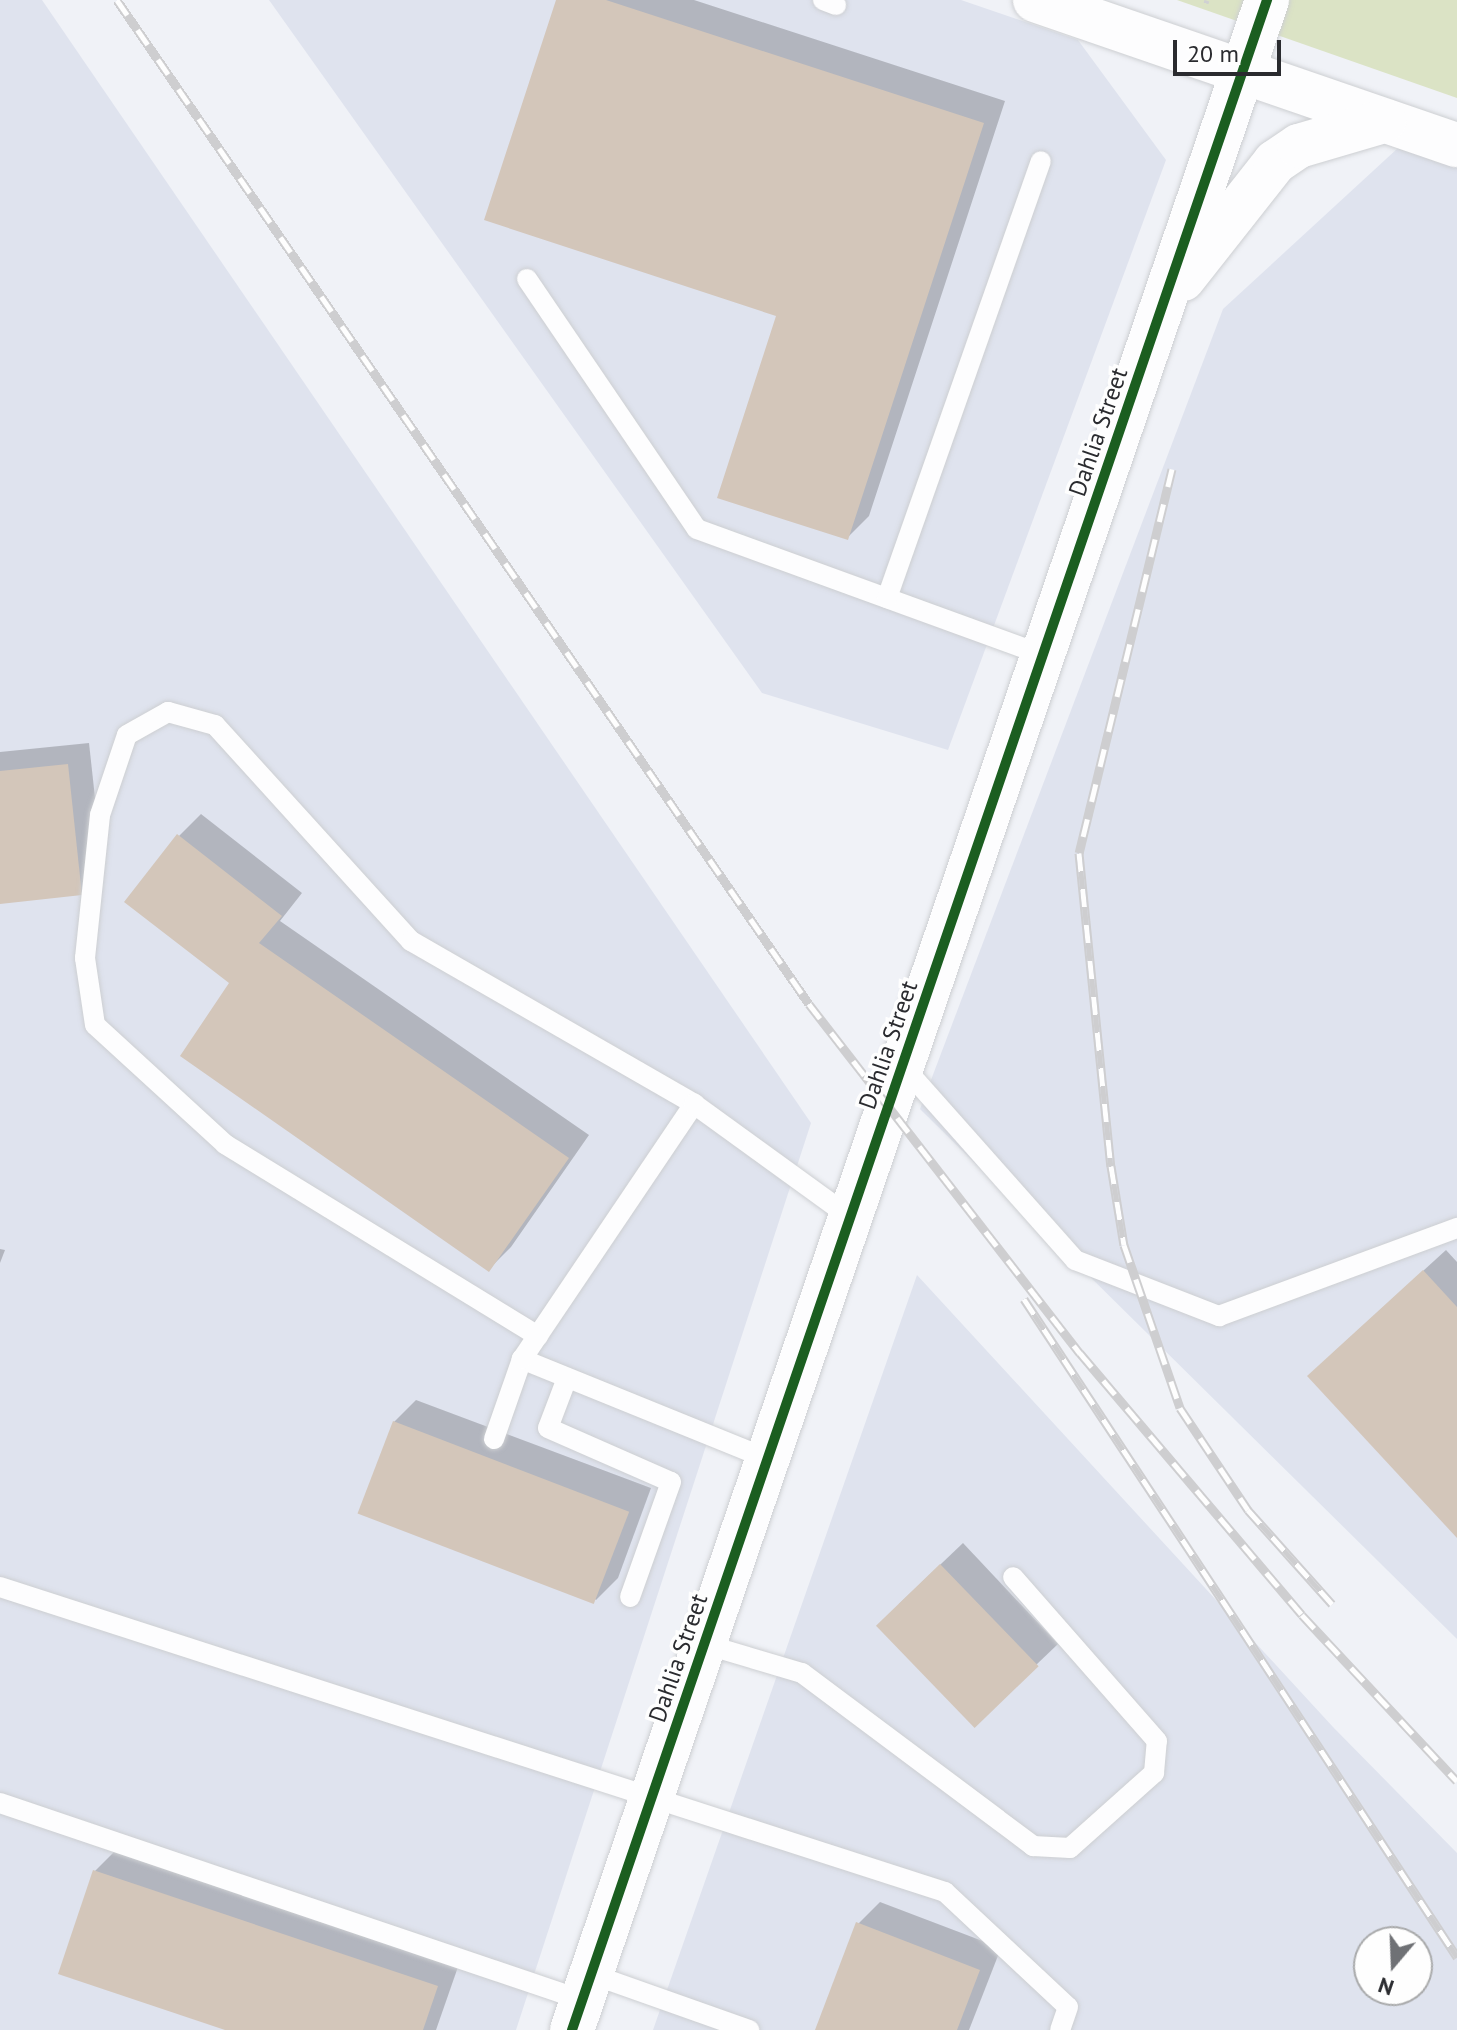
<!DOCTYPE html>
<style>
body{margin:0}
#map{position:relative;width:1457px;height:2030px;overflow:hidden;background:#f0f2f7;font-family:"PT Sans",sans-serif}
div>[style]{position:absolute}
.built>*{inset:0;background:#dfe3ee}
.green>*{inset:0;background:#dbe3c5}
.shadow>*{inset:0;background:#0003}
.building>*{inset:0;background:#d3c6ba;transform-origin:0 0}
.path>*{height:5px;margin-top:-2.5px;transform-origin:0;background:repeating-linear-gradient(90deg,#d0d1d2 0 6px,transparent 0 12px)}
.roads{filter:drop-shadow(0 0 2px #cdcfd2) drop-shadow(0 0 2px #cdcfd2)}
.lane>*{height:20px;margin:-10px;padding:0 10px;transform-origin:10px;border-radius:10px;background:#fdfdfe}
.secondary>*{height:44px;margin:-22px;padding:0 22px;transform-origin:22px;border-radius:22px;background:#fdfdfe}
.rail>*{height:9px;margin-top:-4.5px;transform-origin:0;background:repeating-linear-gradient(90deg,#fefefe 0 18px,#ceced0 0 36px);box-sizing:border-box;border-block:2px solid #ceced0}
.cycleway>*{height:10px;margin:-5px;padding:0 5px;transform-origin:5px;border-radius:5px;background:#1b5e20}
span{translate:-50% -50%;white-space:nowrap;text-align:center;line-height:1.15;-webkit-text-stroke:7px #fefefe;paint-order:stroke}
.street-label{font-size:24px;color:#2a2b2f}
.north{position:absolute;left:1353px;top:1926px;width:80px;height:80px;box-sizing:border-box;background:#fefefe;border:2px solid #a9aaab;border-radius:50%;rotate:199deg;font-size:22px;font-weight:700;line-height:32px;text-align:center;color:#2a2b2f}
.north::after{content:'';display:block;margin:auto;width:28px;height:36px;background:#6f7175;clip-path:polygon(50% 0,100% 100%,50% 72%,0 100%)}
.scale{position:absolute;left:1173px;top:40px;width:108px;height:36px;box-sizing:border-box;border:4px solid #2a2b2f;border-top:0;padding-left:10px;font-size:24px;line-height:28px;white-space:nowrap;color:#2a2b2f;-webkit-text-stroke:6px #fefefe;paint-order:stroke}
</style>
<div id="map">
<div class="built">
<i style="clip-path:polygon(0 0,42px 0,811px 1123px,516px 2030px,0 2030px)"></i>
<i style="clip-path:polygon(269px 0,961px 0,1078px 40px,1166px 160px,948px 750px,762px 693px)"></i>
<i style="clip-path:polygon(1398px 148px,1457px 168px,1457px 1639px,920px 1109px,1223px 309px)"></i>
<i style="clip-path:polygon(evenodd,917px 1275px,1333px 1727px,1457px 1853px,1457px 2030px,653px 2030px,917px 1275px,1369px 1942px,1417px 1942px,1417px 1990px,1369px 1990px,1369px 1942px)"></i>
</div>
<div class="green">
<i style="clip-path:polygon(1177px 0,1457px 0,1457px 98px)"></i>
</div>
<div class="shadow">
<i style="clip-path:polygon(558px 0,694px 0,1005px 101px,869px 516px,847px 538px,779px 314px)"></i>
<i style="clip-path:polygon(89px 743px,103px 871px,81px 893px,0 902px,0 752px)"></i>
<i style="clip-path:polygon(201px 814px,302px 893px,280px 921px,589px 1135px,511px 1247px,489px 1269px,231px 982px,179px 836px)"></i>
<i style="clip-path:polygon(0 1249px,5px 1250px,0 1263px)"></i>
<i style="clip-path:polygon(1446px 1250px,1457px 1262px,1457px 1535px,1332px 1354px)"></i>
<i style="clip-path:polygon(416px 1400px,651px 1488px,618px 1578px,596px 1600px,394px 1422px)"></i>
<i style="clip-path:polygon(963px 1543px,1058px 1644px,1036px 1665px,899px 1604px)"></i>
<i style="clip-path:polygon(117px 1849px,459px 1964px,436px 2030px,231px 2030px,95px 1871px)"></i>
<i style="clip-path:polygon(880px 1902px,1001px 1948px,969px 2030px,817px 2030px,858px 1924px)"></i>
</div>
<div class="building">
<i style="clip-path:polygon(556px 0,606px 0,984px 123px,848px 540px,717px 498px,776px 316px,484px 220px)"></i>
<i style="clip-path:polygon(68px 764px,82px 895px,0 904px,0 771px)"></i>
<i style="clip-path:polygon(177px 834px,282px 916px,259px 943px,569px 1158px,489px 1272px,180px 1056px,229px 983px,124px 902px)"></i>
<i style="clip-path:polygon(1423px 1270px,1457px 1307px,1457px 1538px,1307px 1376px)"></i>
<i style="left:393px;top:1421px;width:253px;height:99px;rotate:21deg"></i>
<i style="left:940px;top:1564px;width:142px;height:89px;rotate:46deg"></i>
<i style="clip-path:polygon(93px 1870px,438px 1986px,423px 2030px,225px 2030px,58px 1974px)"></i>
<i style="clip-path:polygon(856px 1922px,980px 1970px,957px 2030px,815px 2030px)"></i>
</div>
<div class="path">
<i style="left:1206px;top:3px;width:3px;rotate:-72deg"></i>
</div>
<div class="roads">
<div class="lane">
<i style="left:823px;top:0;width:14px;rotate:21deg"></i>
<i style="left:527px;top:279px;width:302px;rotate:55.8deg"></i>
<i style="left:697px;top:529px;width:368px;rotate:20deg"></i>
<i style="left:887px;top:598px;width:463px;rotate:-70.6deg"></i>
<i style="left:902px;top:1065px;width:261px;rotate:48.4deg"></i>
<i style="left:1075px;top:1260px;width:155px;rotate:21.3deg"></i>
<i style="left:1219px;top:1316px;width:254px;rotate:-20.3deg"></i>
<i style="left:538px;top:1336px;width:367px;rotate:-148.5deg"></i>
<i style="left:225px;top:1144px;width:176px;rotate:-137.5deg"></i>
<i style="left:95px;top:1025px;width:68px;rotate:-98.5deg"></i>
<i style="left:85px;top:958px;width:144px;rotate:-84deg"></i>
<i style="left:100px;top:815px;width:84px;rotate:-71.4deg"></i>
<i style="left:127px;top:735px;width:47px;rotate:-29.3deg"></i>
<i style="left:168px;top:712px;width:49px;rotate:15.5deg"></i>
<i style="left:215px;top:725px;width:292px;rotate:47.8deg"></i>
<i style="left:411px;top:941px;width:327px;rotate:29.9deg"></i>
<i style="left:567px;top:1378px;width:53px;rotate:110.8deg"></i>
<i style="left:548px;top:1428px;width:134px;rotate:23.7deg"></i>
<i style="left:671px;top:1482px;width:122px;rotate:109.6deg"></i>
<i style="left:494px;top:1439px;width:85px;rotate:-70.7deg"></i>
<i style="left:768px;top:1459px;width:266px;rotate:-157.9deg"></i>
<i style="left:522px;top:1359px;width:308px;rotate:-56deg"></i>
<i style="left:694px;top:1104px;width:193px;rotate:35.9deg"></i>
<i style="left:0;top:1587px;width:993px;rotate:17.89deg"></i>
<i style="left:945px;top:1892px;width:168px;rotate:43.1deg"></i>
<i style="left:1068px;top:2007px;width:24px;rotate:109deg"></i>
<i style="left:704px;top:1644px;width:102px;rotate:16.5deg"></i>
<i style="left:802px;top:1673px;width:289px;rotate:36.8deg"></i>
<i style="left:1033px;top:1846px;width:37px;rotate:3deg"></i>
<i style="left:1070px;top:1848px;width:113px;rotate:-41.8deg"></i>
<i style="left:1154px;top:1773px;width:32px;rotate:-85deg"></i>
<i style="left:1157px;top:1741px;width:218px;rotate:-131.3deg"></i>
<i style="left:0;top:1803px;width:614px;rotate:18.7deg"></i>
<i style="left:591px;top:1974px;width:168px;rotate:19.5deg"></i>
</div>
<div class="secondary">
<i style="left:1035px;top:0;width:446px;rotate:19deg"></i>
<i style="left:1183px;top:279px;width:149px;rotate:-51.8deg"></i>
<i style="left:1275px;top:162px;width:29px;rotate:-34deg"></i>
<i style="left:1299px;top:146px;width:89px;rotate:-16.4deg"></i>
<i style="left:572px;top:2030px;width:2146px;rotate:-71.1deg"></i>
</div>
</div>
<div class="rail">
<i style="left:117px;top:0;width:1219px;rotate:55.42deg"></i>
<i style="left:809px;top:1004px;width:442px;rotate:52.2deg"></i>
<i style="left:1080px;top:1353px;width:343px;rotate:49.7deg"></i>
<i style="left:1302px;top:1615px;width:227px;rotate:47deg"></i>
<i style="left:1172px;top:469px;width:395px;rotate:103.6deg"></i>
<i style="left:1079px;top:853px;width:315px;rotate:84.2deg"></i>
<i style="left:1111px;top:1166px;width:80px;rotate:80.7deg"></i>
<i style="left:1124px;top:1245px;width:172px;rotate:71deg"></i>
<i style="left:1180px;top:1408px;width:123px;rotate:56.3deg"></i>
<i style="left:1248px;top:1510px;width:126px;rotate:48.2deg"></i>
<i style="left:1024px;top:1299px;width:788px;rotate:56.65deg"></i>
</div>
<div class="cycleway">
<i style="left:572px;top:2030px;width:2146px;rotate:-71.1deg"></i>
</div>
<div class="street-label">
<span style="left:1098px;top:432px;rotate:-71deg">Dahlia Street</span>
<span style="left:888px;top:1045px;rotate:-71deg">Dahlia Street</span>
<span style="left:678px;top:1658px;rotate:-71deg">Dahlia Street</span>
</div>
<div class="north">N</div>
<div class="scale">20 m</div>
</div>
